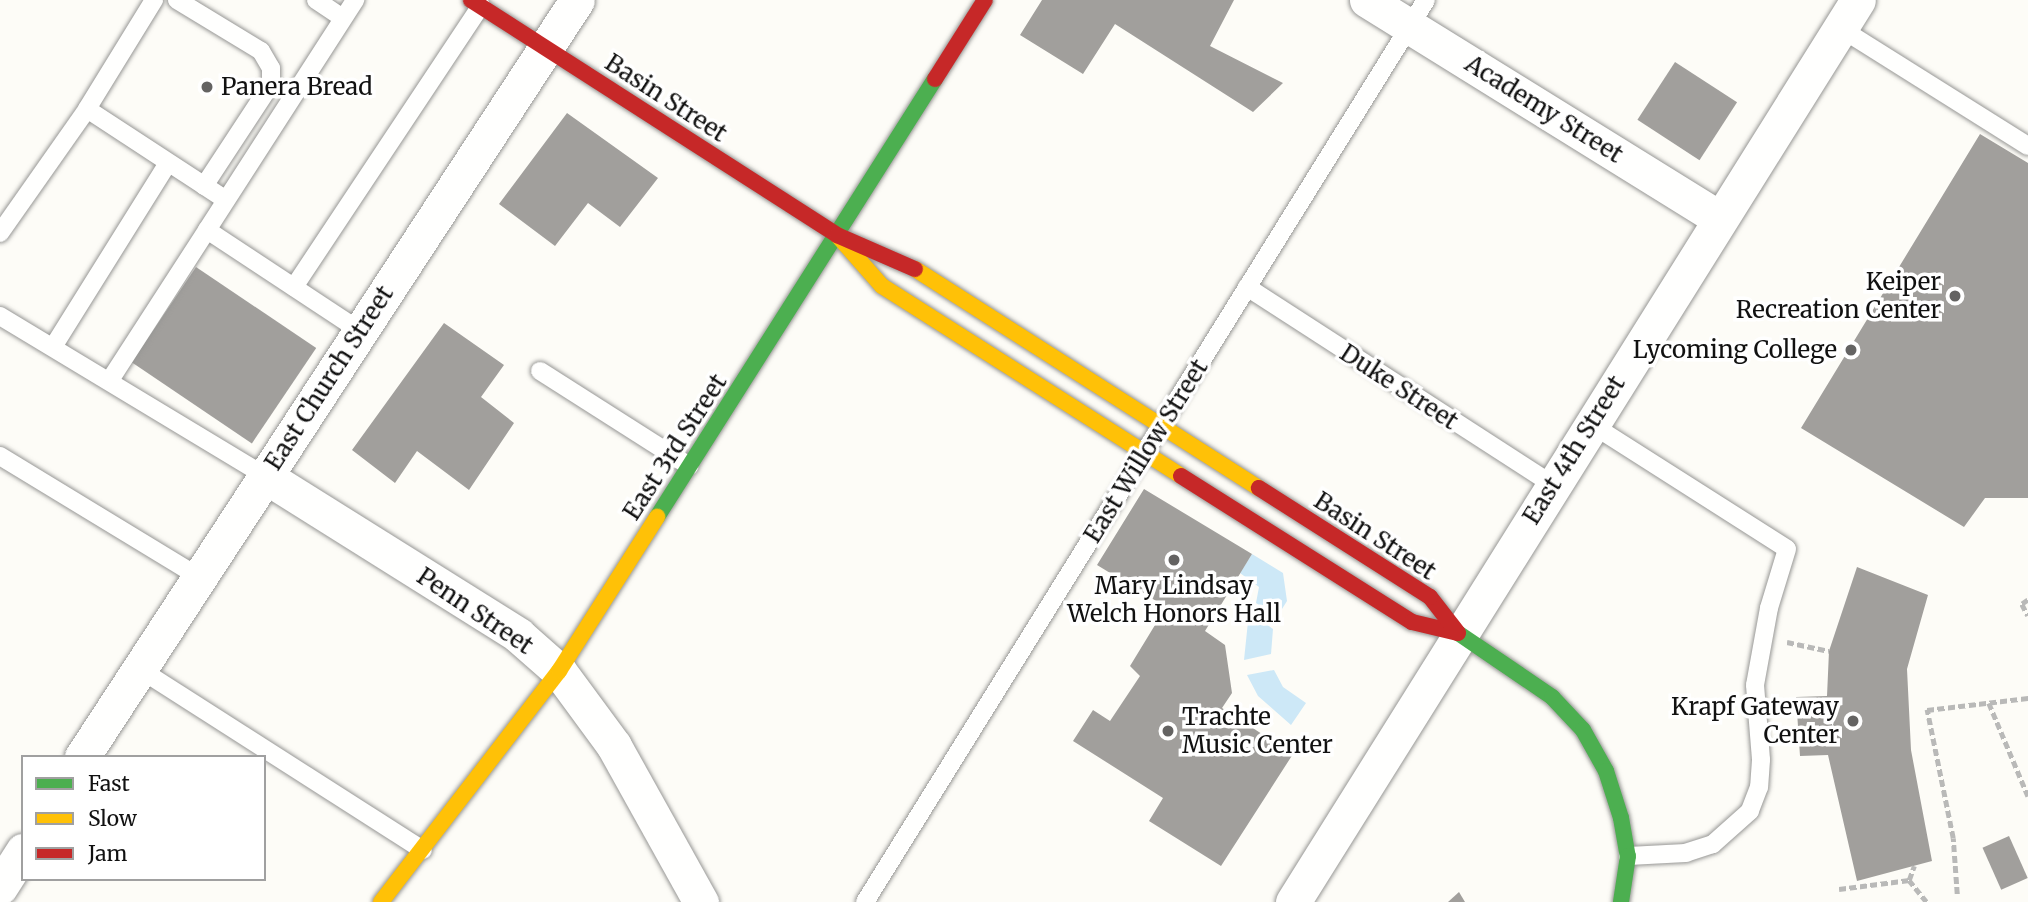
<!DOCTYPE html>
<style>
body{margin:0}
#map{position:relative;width:2028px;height:902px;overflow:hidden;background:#fdfcf7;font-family:Merriweather,serif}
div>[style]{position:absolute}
.water>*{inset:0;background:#cde8f7}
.building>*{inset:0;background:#a19f9c;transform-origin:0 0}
.path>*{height:4.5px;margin-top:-2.25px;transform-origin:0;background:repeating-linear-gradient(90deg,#b9b9b8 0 7px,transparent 0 10.5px)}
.roads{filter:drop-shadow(0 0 2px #979795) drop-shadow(0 0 2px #979795)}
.lane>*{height:18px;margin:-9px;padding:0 9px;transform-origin:9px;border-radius:9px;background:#fffffe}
.street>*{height:35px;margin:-17.5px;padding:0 17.5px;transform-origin:17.5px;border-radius:17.5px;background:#fffffe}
.fast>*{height:16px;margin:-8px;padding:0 8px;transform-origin:8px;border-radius:8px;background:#4caf50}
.slow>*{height:16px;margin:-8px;padding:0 8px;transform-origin:8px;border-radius:8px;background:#ffc107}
.jam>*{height:16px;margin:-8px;padding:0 8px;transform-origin:8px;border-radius:8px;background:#c62828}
.dots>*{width:19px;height:19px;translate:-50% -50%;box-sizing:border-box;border:4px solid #fff;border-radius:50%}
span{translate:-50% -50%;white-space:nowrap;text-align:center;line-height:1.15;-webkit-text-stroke:7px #fff;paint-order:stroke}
.poi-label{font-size:24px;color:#111}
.left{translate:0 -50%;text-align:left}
.right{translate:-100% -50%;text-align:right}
.street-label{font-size:24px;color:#111}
.legend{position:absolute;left:21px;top:755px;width:245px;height:126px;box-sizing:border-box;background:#fff;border:2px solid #a0a0a0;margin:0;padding:9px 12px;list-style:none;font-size:21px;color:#111}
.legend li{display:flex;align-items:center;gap:14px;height:35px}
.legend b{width:35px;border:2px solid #a0a0a0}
</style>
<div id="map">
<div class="water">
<i style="clip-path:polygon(1252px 554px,1283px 573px,1287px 601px,1277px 617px,1256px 603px,1259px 587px,1240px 573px)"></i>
<i style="clip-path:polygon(1249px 612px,1273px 629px,1271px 654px,1244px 660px)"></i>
<i style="clip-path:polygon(1274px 670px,1283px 687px,1306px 703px,1291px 725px,1258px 696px,1247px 675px)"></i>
</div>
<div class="building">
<i style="clip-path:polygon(1042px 0,1234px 0,1210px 46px,1283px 83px,1253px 112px,1115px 24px,1083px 74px,1020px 35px)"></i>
<i style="left:1675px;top:62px;width:74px;height:69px;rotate:33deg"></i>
<i style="clip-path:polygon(567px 113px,658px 178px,620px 227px,588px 203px,555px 246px,499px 204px)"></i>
<i style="clip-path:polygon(1980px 134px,2028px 163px,2028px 498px,1985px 498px,1964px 527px,1801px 428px)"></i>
<i style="left:196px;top:267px;width:145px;height:115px;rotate:34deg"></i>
<i style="clip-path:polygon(444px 323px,504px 365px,481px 397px,514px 423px,469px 490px,417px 451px,395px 483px,352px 450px)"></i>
<i style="clip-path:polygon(1144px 489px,1252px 554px,1205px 631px,1225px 645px,1232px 693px,1222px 708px,1293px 754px,1221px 866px,1149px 821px,1163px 798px,1073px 741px,1093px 710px,1110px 721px,1140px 676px,1130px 666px,1166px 607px,1097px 565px)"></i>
<i style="clip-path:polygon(1857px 567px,1928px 595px,1907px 669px,1911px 750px,1932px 861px,1857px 881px,1828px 755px,1800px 756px,1796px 697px,1827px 696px,1829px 651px)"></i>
<i style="left:2009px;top:836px;width:46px;height:29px;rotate:66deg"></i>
<i style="clip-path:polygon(1459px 892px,1465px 902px,1448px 902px)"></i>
</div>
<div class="path">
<i style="left:2028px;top:600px;width:7px;rotate:146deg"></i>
<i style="left:2022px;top:604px;width:13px;rotate:63deg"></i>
<i style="left:1787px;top:642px;width:43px;rotate:12.1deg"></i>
<i style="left:1989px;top:703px;width:101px;rotate:67.2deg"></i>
<i style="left:1909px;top:880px;width:15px;rotate:-70deg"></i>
<i style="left:1839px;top:889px;width:71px;rotate:-7.3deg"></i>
<i style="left:1909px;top:880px;width:28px;rotate:51deg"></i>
<i style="left:1957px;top:894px;width:56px;rotate:-94.1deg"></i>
<i style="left:1953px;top:838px;width:131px;rotate:-101.5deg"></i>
<i style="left:1927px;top:710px;width:102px;rotate:-6.8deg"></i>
</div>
<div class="roads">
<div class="lane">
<i style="left:154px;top:0;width:128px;rotate:121.6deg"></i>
<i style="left:87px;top:109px;width:166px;rotate:33.2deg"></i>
<i style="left:177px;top:0;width:98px;rotate:31.3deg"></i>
<i style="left:261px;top:51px;width:20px;rotate:60deg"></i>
<i style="left:271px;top:68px;width:16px;rotate:90deg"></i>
<i style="left:271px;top:84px;width:122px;rotate:123.3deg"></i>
<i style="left:316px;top:0;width:32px;rotate:34deg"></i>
<i style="left:1840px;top:28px;width:222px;rotate:32.1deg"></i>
<i style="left:207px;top:230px;width:274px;rotate:-57.2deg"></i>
<i style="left:0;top:233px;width:151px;rotate:-54.9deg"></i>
<i style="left:294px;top:287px;width:338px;rotate:-56.4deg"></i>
<i style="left:1247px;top:287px;width:363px;rotate:32.9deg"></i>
<i style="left:0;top:316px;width:310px;rotate:31.1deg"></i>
<i style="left:53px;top:347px;width:217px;rotate:-58deg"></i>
<i style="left:540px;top:371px;width:177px;rotate:32.5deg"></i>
<i style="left:110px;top:380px;width:179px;rotate:-57.1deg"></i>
<i style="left:207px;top:230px;width:183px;rotate:33.4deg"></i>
<i style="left:1591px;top:424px;width:232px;rotate:32.5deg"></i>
<i style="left:1787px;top:549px;width:62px;rotate:107deg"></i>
<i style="left:1769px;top:608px;width:78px;rotate:100.3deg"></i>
<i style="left:1755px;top:685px;width:75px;rotate:85.4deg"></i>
<i style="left:1761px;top:760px;width:27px;rotate:94deg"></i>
<i style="left:1759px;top:787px;width:26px;rotate:111deg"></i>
<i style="left:1750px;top:811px;width:50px;rotate:138.3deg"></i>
<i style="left:1713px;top:844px;width:28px;rotate:162deg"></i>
<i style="left:1686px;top:853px;width:58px;rotate:177deg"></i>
<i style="left:0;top:456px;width:235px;rotate:31.3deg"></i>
<i style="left:138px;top:668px;width:338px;rotate:32.6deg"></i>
<i style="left:865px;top:902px;width:1062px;rotate:-58.12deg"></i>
</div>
<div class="street">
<i style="left:1367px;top:0;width:415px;rotate:31.8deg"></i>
<i style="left:265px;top:476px;width:299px;rotate:32.1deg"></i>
<i style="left:518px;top:635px;width:55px;rotate:41.3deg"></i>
<i style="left:559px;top:671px;width:93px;rotate:53.7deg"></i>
<i style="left:614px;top:746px;width:179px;rotate:60.9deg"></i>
<i style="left:82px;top:757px;width:904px;rotate:-56.82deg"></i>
<i style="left:0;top:887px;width:43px;rotate:-57.4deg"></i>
<i style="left:1293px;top:902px;width:1064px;rotate:-57.94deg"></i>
</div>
<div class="fast">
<i style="left:657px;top:517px;width:519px;rotate:-57.6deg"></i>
<i style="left:1458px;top:633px;width:114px;rotate:34.2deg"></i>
<i style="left:1552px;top:697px;width:45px;rotate:46.8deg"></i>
<i style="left:1583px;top:730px;width:47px;rotate:60.7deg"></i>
<i style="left:1606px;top:771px;width:49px;rotate:72.3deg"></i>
<i style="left:1621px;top:818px;width:39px;rotate:80deg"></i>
<i style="left:1628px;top:856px;width:47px;rotate:98.7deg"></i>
</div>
<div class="slow">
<i style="left:837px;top:235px;width:68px;rotate:48.6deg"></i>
<i style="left:882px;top:286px;width:354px;rotate:32.4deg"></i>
<i style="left:915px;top:269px;width:408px;rotate:32.5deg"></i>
<i style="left:381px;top:902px;width:292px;rotate:-52.4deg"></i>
<i style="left:559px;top:671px;width:183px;rotate:-57.5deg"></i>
</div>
<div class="jam">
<i style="left:471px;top:0;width:435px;rotate:32.7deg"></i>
<i style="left:837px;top:235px;width:85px;rotate:23.6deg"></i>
<i style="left:935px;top:79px;width:93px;rotate:-57.7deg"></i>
<i style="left:1181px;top:476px;width:273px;rotate:32.3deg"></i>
<i style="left:1412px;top:622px;width:47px;rotate:13.4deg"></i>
<i style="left:1458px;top:633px;width:46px;rotate:-127.9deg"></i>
<i style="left:1430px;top:597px;width:203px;rotate:-147.5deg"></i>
</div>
</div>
<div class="dots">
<i style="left:207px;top:87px;background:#646362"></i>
<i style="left:1955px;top:296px;background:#646362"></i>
<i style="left:1851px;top:350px;background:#646362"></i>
<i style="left:1174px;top:560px;background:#646362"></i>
<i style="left:1853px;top:721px;background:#646362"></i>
<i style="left:1168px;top:731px;background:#646362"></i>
</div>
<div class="poi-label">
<span class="left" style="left:221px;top:87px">Panera Bread</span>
<span class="right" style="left:1941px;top:296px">Keiper<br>Recreation Center</span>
<span class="right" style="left:1837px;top:350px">Lycoming College</span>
<span style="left:1174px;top:600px">Mary Lindsay<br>Welch Honors Hall</span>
<span class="right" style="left:1839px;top:721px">Krapf Gateway<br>Center</span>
<span class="left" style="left:1182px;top:731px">Trachte<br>Music Center</span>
</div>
<div class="street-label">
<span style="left:666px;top:98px;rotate:33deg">Basin Street</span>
<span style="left:1544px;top:109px;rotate:32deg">Academy Street</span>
<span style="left:329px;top:378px;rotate:-57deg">East Church Street</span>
<span style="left:1399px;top:387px;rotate:33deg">Duke Street</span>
<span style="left:675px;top:447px;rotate:-57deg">East 3rd Street</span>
<span style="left:1574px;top:450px;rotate:-58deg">East 4th Street</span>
<span style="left:1146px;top:451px;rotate:-58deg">East Willow Street</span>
<span style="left:1375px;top:536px;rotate:33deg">Basin Street</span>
<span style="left:475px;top:611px;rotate:34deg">Penn Street</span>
</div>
<ul class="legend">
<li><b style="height:9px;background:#4caf50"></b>Fast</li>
<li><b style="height:9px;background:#ffc107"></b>Slow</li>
<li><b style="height:9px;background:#c62828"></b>Jam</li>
</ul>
</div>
